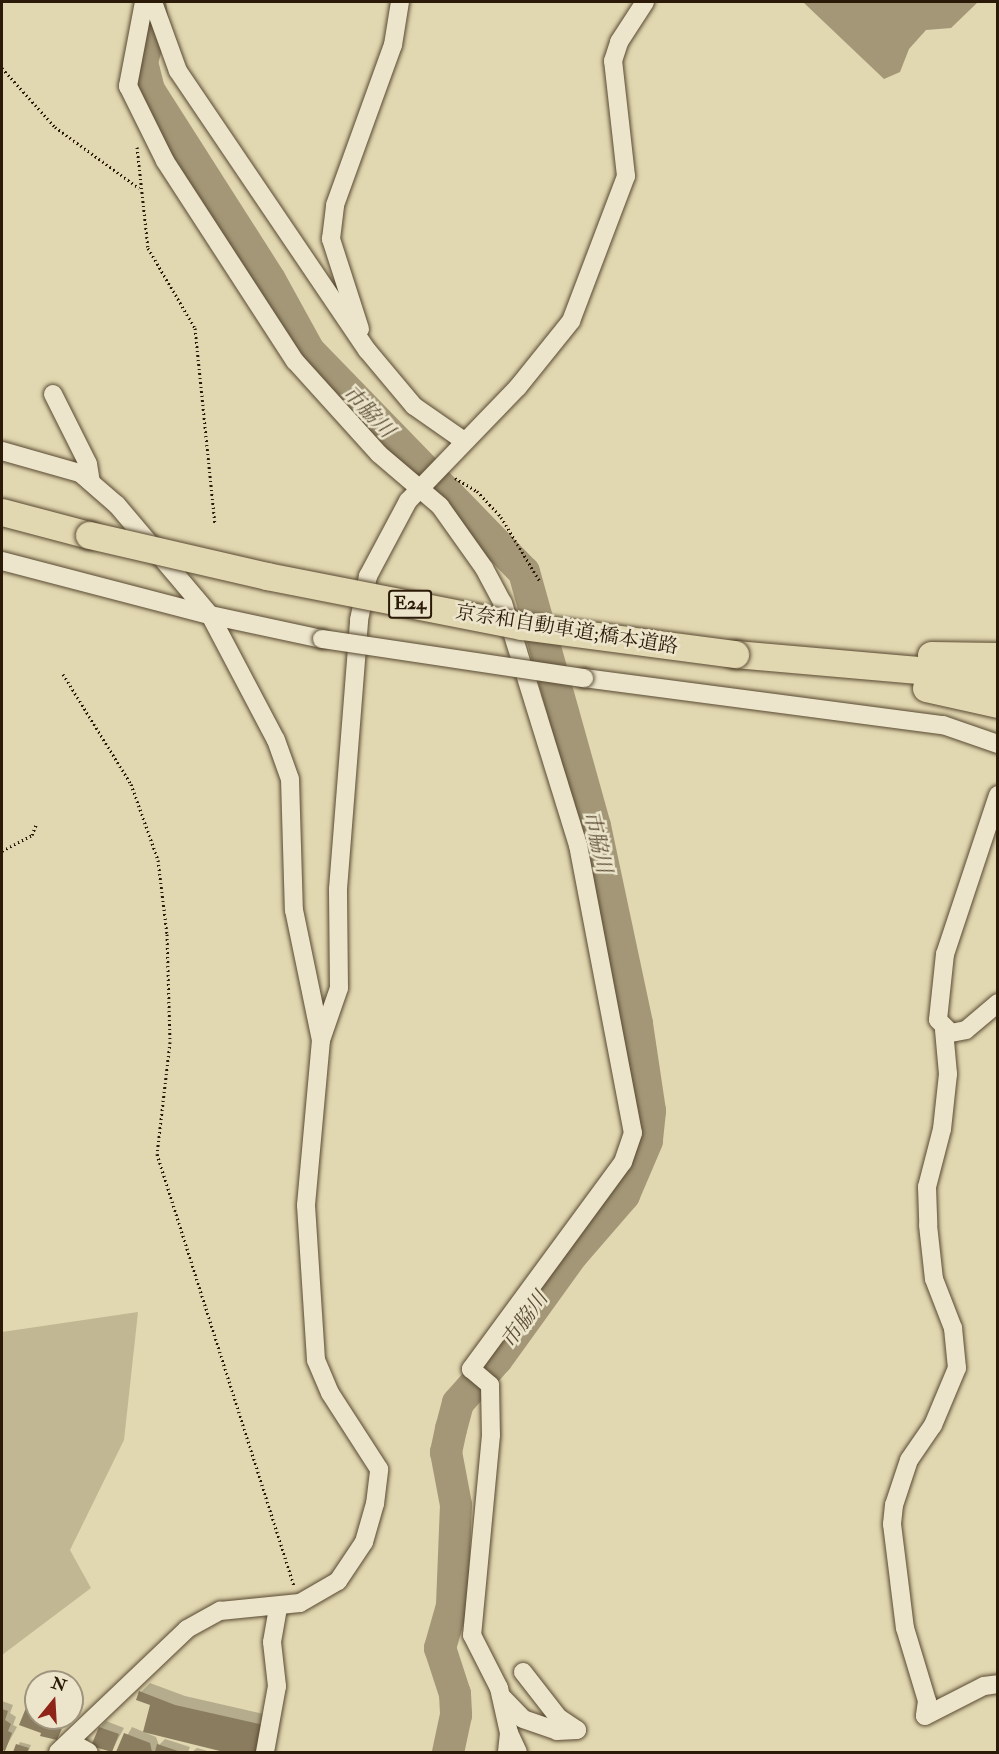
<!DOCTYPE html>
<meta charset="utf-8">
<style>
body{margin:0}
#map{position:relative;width:999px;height:1754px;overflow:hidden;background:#e1d7b0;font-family:"IM FELL Double Pica","Noto Serif JP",serif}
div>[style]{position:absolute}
.green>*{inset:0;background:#c2b793}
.water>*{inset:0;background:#a39777}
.shadow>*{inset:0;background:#0003}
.river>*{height:32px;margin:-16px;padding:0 16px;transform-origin:16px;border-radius:16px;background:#a39777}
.building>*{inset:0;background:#8a7c5f}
.path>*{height:3px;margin-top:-1.5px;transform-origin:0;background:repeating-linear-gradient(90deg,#2b1a07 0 1.5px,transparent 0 4.5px)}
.roads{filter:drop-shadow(0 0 2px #584931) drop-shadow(0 0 2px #584931)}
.minor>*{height:18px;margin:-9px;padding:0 9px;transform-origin:9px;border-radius:9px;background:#ece5cc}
.highway>*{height:27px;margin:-13.5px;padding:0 13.5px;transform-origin:13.5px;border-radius:13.5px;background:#e1d7b0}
.bridges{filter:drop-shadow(0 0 2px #584931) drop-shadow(0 0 2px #584931)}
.minor-bridge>*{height:18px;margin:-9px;padding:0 9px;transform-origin:9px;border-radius:9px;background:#ece5cc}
.highway-bridge>*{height:27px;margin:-13.5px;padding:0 13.5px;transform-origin:13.5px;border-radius:13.5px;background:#e1d7b0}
span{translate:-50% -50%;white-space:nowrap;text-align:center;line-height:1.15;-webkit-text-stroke:5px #ece5cc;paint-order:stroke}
.shield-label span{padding:2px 4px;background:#ece5cc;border:2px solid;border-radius:4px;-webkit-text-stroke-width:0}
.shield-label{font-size:18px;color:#2b1a07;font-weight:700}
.street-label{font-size:20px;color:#2b1a07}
.water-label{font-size:21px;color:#5b4c34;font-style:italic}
.frame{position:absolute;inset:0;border:3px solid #2b1a07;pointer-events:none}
.north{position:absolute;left:24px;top:1670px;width:60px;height:60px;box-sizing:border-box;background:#ece5cc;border:2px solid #9f947d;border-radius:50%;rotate:18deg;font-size:16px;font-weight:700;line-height:24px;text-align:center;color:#2b1a07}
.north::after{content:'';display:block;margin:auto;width:21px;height:27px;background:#8f2418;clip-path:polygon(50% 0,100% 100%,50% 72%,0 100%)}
</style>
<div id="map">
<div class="green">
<i style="clip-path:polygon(138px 1312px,124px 1440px,70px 1550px,91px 1588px,2px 1655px,2px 1332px)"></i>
</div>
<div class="water">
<i style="clip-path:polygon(803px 2px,978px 2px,951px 28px,926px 30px,909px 49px,900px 72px,884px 79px)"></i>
</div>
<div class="shadow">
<i style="clip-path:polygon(150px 1683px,185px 1696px,272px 1716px,260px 1752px,230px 1752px,145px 1730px,152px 1704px,141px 1692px)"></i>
<i style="clip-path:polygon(36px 1689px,36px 1718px,69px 1718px,57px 1738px,21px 1724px)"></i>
<i style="clip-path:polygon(2px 1701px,13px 1705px,10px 1713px,16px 1717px,13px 1725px,17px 1727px,5px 1749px,2px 1748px)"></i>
<i style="clip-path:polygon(106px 1721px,124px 1728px,111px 1752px,100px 1728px)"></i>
<i style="clip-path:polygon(132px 1727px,156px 1737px,159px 1745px,165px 1739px,190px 1747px,188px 1752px,118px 1752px)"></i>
<i style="clip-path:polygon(20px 1742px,31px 1745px,28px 1752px,15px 1752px)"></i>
<i style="clip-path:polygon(197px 1748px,211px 1752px,192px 1752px)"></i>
</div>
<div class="river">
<i style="left:150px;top:2px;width:21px;rotate:82deg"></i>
<i style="left:153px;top:23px;width:41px;rotate:105.8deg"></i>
<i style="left:142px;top:62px;width:29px;rotate:76deg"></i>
<i style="left:149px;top:90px;width:225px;rotate:57.5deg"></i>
<i style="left:270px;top:280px;width:81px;rotate:61.2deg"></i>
<i style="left:309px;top:351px;width:308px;rotate:45.8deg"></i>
<i style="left:524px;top:572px;width:264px;rotate:74.4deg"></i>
<i style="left:595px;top:826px;width:202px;rotate:78deg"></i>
<i style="left:637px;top:1024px;width:88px;rotate:81.5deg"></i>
<i style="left:650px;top:1111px;width:30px;rotate:96deg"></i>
<i style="left:647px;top:1141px;width:59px;rotate:113.1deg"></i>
<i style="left:624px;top:1195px;width:79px;rotate:130.9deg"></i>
<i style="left:572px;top:1255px;width:128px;rotate:125.8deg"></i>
<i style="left:497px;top:1359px;width:59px;rotate:131.6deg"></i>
<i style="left:458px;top:1403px;width:27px;rotate:105deg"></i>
<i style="left:451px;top:1429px;width:24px;rotate:102deg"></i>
<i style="left:446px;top:1452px;width:54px;rotate:79.3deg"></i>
<i style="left:456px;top:1505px;width:101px;rotate:92.3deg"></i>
<i style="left:452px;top:1606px;width:44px;rotate:105.9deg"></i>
<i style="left:440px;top:1648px;width:48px;rotate:71.9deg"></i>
<i style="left:455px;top:1694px;width:21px;rotate:87deg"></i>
<i style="left:456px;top:1715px;width:38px;rotate:102deg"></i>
</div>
<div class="building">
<i style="clip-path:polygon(139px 1691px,175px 1705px,264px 1725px,256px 1752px,224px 1752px,143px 1732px,150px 1705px,136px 1700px)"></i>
<i style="clip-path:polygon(30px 1698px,36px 1701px,36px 1718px,66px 1718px,57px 1740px,40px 1736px,41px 1733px,19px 1725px)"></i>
<i style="clip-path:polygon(2px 1709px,8px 1711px,5px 1720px,11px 1724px,8px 1731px,12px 1733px,5px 1751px,2px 1750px)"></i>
<i style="clip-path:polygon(99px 1727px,119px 1734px,112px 1752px,91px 1746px)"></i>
<i style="clip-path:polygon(124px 1733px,150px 1743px,152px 1752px,116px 1752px)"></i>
<i style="clip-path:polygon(16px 1744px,29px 1748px,27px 1752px,13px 1752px)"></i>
<i style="clip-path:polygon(157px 1744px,181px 1752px,155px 1752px)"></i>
</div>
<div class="path">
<i style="left:2px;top:68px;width:79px;rotate:48.1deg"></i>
<i style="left:55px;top:127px;width:104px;rotate:36deg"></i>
<i style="left:137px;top:147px;width:102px;rotate:83.8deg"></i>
<i style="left:148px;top:248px;width:93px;rotate:59.6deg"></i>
<i style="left:195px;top:328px;width:197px;rotate:84.2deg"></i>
<i style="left:455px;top:478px;width:26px;rotate:31deg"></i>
<i style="left:477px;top:491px;width:35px;rotate:47deg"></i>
<i style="left:501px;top:517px;width:74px;rotate:58.9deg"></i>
<i style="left:63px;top:674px;width:129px;rotate:58.3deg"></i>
<i style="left:131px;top:784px;width:81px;rotate:70.4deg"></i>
<i style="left:158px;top:860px;width:75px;rotate:83.1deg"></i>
<i style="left:167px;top:934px;width:108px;rotate:88.4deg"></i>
<i style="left:170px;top:1042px;width:113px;rotate:96.6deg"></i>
<i style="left:157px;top:1154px;width:452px;rotate:72.4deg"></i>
<i style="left:2px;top:851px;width:34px;rotate:-28deg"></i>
<i style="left:32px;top:835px;width:11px;rotate:-68deg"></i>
</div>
<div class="roads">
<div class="minor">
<i style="left:144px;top:2px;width:86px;rotate:100.8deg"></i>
<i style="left:128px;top:86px;width:84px;rotate:63.7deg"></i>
<i style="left:165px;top:161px;width:239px;rotate:57deg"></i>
<i style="left:295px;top:361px;width:125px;rotate:47.9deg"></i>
<i style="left:379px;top:454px;width:80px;rotate:40.4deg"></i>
<i style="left:440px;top:506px;width:76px;rotate:54.6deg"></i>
<i style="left:484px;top:568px;width:40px;rotate:62deg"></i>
<i style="left:503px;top:603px;width:253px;rotate:72.8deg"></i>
<i style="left:578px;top:845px;width:293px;rotate:79.2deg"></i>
<i style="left:633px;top:1133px;width:31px;rotate:109deg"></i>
<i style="left:623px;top:1162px;width:257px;rotate:126.3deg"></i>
<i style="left:471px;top:1369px;width:25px;rotate:40deg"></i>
<i style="left:490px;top:1385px;width:50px;rotate:88.9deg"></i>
<i style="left:491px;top:1435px;width:201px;rotate:95.4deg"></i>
<i style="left:472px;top:1635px;width:59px;rotate:63deg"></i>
<i style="left:499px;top:1688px;width:46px;rotate:77.5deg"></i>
<i style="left:153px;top:2px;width:73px;rotate:70.1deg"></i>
<i style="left:178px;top:71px;width:337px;rotate:55.9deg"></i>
<i style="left:367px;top:350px;width:73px;rotate:50deg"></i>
<i style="left:414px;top:406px;width:61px;rotate:35deg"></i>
<i style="left:360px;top:329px;width:95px;rotate:-107.9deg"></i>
<i style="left:331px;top:239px;width:34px;rotate:-83deg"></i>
<i style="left:335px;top:205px;width:170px;rotate:-70.1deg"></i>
<i style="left:393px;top:45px;width:44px;rotate:-80.8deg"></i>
<i style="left:53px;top:394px;width:78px;rotate:63.4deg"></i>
<i style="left:88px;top:464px;width:18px;rotate:81deg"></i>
<i style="left:2px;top:451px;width:81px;rotate:15.8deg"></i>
<i style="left:80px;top:473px;width:49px;rotate:40.9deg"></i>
<i style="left:117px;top:505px;width:144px;rotate:49.8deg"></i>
<i style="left:210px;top:615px;width:141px;rotate:62.2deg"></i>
<i style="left:276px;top:740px;width:41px;rotate:70.3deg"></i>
<i style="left:290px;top:779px;width:131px;rotate:88.3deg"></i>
<i style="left:294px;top:910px;width:133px;rotate:78.3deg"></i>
<i style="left:2px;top:561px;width:215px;rotate:14.6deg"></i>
<i style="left:210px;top:615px;width:115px;rotate:12.1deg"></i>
<i style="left:584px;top:678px;width:362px;rotate:7.5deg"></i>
<i style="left:943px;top:725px;width:58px;rotate:19.1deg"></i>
<i style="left:998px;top:795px;width:168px;rotate:108.4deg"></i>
<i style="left:945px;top:954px;width:66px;rotate:96.1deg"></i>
<i style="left:938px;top:1020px;width:18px;rotate:45deg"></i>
<i style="left:951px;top:1033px;width:15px;rotate:-11deg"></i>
<i style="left:966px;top:1030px;width:42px;rotate:-40.2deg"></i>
<i style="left:944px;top:1030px;width:44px;rotate:84.8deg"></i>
<i style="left:948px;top:1074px;width:55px;rotate:96.2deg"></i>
<i style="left:942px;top:1129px;width:60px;rotate:104.5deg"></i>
<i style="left:927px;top:1187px;width:38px;rotate:88deg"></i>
<i style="left:928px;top:1225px;width:54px;rotate:83.7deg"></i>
<i style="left:934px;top:1279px;width:53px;rotate:68.8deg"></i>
<i style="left:953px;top:1328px;width:40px;rotate:84.3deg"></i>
<i style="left:957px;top:1368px;width:62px;rotate:112.8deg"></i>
<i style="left:933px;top:1425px;width:42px;rotate:124.4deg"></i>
<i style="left:909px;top:1460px;width:47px;rotate:108.4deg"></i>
<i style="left:894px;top:1505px;width:19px;rotate:96deg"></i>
<i style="left:892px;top:1524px;width:105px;rotate:82.9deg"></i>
<i style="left:905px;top:1628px;width:76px;rotate:73.2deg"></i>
<i style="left:927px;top:1701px;width:15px;rotate:98deg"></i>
<i style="left:925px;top:1716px;width:66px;rotate:-27deg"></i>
<i style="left:984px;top:1686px;width:14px;rotate:-8deg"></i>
<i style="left:502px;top:1697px;width:30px;rotate:46deg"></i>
<i style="left:523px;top:1719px;width:36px;rotate:19deg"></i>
<i style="left:557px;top:1731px;width:20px;rotate:-3deg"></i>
<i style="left:577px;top:1730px;width:23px;rotate:-146deg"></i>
<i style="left:558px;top:1717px;width:57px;rotate:-127.9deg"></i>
<i style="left:70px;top:1742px;width:21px;rotate:28deg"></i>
<i style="left:58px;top:1752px;width:178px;rotate:-43.6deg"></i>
<i style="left:187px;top:1629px;width:38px;rotate:-29deg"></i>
<i style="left:220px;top:1611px;width:80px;rotate:-5.7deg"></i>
<i style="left:300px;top:1603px;width:44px;rotate:-30.1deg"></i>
<i style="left:338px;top:1581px;width:47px;rotate:-56.3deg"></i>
<i style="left:364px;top:1542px;width:40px;rotate:-74deg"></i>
<i style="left:375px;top:1504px;width:35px;rotate:-83deg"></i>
<i style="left:379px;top:1469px;width:90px;rotate:-122.8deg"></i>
<i style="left:330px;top:1393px;width:36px;rotate:-113deg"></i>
<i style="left:316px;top:1360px;width:155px;rotate:-93.7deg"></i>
<i style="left:306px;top:1205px;width:166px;rotate:-84.8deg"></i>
<i style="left:321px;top:1040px;width:55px;rotate:-70.9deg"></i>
<i style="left:339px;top:988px;width:99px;rotate:-90.6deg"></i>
<i style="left:338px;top:889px;width:270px;rotate:-85.5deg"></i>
<i style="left:359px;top:620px;width:45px;rotate:-78.4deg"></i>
<i style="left:368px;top:576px;width:85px;rotate:-61.9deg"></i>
<i style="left:408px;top:501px;width:158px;rotate:-46deg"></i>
<i style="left:518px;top:387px;width:85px;rotate:-51.2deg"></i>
<i style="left:571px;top:321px;width:155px;rotate:-69.2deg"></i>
<i style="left:626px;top:176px;width:116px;rotate:-96.4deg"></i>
<i style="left:613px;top:61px;width:20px;rotate:-72deg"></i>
<i style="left:619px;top:42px;width:48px;rotate:-57deg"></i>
<i style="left:265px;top:1752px;width:67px;rotate:-79.7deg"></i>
<i style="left:277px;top:1686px;width:44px;rotate:-96.5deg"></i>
<i style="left:272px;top:1642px;width:36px;rotate:-80deg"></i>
<i style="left:507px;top:1752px;width:19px;rotate:-84deg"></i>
<i style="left:509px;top:1733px;width:21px;rotate:65deg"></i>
</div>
<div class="highway">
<i style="left:2px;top:512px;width:90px;rotate:14.8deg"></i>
<i style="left:735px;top:654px;width:264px;rotate:5deg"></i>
<i style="left:931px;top:655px;width:67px;rotate:0.9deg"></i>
<i style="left:926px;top:688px;width:74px;rotate:12.5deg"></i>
</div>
</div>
<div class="bridges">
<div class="minor-bridge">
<i style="left:322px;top:639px;width:265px;rotate:8.5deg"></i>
</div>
<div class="highway-bridge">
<i style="left:89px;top:535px;width:183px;rotate:13deg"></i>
<i style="left:267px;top:576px;width:259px;rotate:11.1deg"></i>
<i style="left:521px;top:626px;width:216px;rotate:7.5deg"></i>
</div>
</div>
<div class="shield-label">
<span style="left:410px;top:604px">E24</span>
</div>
<div class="street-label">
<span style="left:567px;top:629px;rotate:9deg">京奈和自動車道;橋本道路</span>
</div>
<div class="water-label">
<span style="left:368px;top:412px;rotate:46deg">市脇川</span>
<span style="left:597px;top:842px;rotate:77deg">市脇川</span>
<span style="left:525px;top:1320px;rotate:-54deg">市脇川</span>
</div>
<div class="frame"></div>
<div class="north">N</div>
</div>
